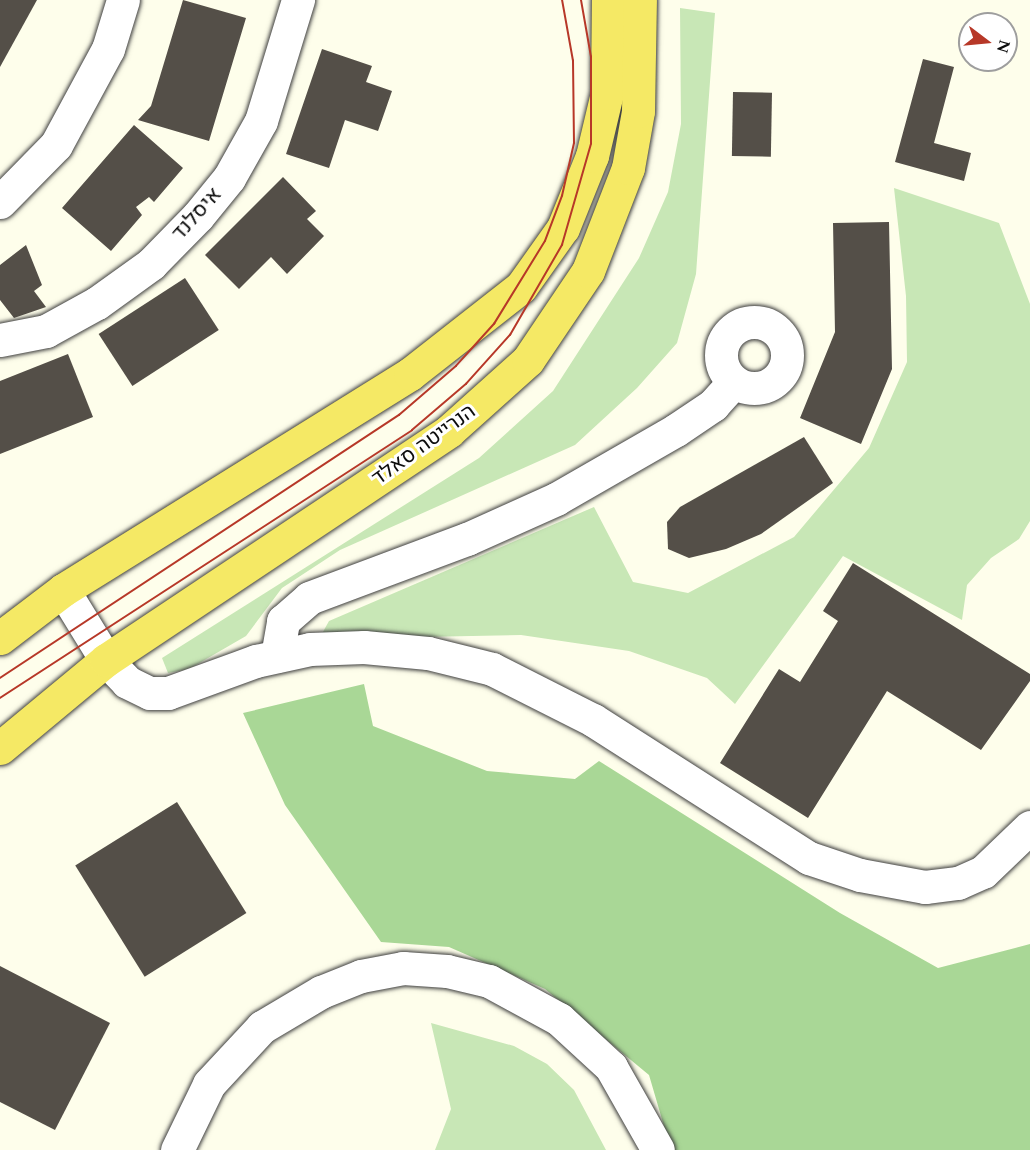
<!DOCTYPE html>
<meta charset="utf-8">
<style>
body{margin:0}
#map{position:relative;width:1030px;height:1150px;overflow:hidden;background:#fefeeb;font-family:Spectral,Heebo,serif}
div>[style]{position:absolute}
.green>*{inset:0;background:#c8e7b6}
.forest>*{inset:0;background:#a9d796}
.building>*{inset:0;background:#544f48;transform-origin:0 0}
.roads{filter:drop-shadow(0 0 2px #3f3f3f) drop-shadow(0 0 2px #3f3f3f)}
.minor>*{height:33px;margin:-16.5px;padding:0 16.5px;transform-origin:16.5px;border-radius:16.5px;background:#fff}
.minor>.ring{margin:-16.5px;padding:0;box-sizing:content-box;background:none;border:33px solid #fff;border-radius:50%}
.major>*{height:33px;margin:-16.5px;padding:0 16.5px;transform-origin:16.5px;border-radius:16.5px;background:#f5e965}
.tram>*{height:1.5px;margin:-0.75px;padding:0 0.75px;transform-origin:0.75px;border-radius:0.75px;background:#b73828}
span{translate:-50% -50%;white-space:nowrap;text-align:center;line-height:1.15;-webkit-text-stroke:6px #fff;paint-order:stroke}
.street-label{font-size:21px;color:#0c0c0c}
.north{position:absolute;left:958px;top:12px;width:60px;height:60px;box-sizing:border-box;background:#fff;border:2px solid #9e9e9e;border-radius:50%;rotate:106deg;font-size:16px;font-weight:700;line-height:24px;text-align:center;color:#0c0c0c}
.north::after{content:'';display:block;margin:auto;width:21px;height:27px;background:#b73828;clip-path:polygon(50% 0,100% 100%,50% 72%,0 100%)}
</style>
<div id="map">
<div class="green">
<i style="clip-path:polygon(680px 8px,715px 13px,696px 274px,677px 343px,637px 388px,575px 445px,340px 550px,282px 588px,246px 636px,189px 669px,168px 673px,162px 658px,479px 458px,553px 391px,639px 258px,668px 192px,681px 124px)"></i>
<i style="clip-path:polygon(894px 188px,999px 223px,1030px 304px,1030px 521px,1019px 539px,991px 558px,967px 585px,962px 620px,843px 556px,735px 704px,707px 678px,629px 651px,521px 635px,319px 639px,329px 621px,594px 507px,633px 582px,688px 593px,794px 537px,869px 448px,907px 362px,906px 296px)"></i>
<i style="clip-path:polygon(431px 1023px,514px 1046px,547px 1064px,574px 1090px,606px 1150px,435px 1150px,451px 1109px)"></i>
</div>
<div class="forest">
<i style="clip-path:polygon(364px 684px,373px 726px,487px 771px,575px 779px,599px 761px,840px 913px,938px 968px,1030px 944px,1030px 1150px,671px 1150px,649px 1075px,545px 989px,449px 947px,381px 942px,285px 805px,243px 713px)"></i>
</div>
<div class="building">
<i style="clip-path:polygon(0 0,37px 0,0 67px)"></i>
<i style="clip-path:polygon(183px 0,246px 18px,209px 141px,138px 120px,151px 106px)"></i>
<i style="clip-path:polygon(322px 49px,372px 66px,366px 82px,392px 91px,378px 131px,345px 120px,329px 168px,286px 154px)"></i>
<i style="clip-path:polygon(923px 59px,954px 67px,934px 143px,971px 153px,964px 181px,895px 162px)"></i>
<i style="left:733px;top:92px;width:39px;height:64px;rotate:1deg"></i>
<i style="clip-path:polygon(134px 125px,183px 168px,154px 202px,149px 197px,136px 207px,142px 215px,111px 251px,62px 208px)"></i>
<i style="clip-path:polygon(283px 177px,316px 211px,307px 219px,324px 236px,287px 274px,271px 257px,239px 289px,205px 255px)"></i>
<i style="clip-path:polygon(889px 222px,892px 369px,861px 444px,800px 418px,835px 332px,833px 223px)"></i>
<i style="clip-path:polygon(26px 245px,42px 285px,34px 291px,46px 307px,14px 318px,0 300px,0 265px)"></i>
<i style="left:185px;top:278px;width:62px;height:103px;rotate:57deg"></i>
<i style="clip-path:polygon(68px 354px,93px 417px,0 454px,0 381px)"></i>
<i style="clip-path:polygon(804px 437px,833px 483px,761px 534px,726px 549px,689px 558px,668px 549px,667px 522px,680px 507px)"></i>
<i style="clip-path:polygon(853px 563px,1030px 674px,1030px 681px,981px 750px,887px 691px,808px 818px,720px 763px,779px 669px,800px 682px,838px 621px,823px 611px)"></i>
<i style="left:177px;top:802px;width:131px;height:120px;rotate:58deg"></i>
<i style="clip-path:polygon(0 966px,110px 1023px,55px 1130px,0 1102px)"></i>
</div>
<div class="roads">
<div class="minor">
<i style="left:0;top:202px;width:80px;rotate:-45.5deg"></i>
<i style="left:56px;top:145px;width:109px;rotate:-61.6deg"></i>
<i style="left:108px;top:49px;width:51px;rotate:-73deg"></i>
<i class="ring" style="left:721px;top:322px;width:33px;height:33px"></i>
<i style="left:0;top:340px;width:47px;rotate:-11.1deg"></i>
<i style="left:46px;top:331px;width:58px;rotate:-28.8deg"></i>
<i style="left:97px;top:303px;width:67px;rotate:-35.8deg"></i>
<i style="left:151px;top:264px;width:67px;rotate:-45.6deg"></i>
<i style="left:198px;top:216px;width:49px;rotate:-50.8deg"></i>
<i style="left:229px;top:178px;width:65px;rotate:-60.7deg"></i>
<i style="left:261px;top:121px;width:127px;rotate:-73deg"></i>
<i style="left:63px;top:590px;width:82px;rotate:58.4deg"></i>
<i style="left:106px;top:660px;width:30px;rotate:46deg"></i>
<i style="left:127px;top:682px;width:25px;rotate:26deg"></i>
<i style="left:150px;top:693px;width:18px"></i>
<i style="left:168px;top:693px;width:94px;rotate:-20deg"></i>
<i style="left:256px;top:661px;width:55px;rotate:-12.5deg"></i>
<i style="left:310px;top:649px;width:54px;rotate:-2.1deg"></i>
<i style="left:364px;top:647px;width:64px;rotate:5.4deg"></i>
<i style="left:428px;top:653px;width:66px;rotate:14deg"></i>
<i style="left:492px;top:669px;width:113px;rotate:26.8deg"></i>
<i style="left:593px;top:720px;width:256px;rotate:32.6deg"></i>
<i style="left:809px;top:858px;width:54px;rotate:18.4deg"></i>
<i style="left:860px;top:875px;width:66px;rotate:10.5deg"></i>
<i style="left:925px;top:887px;width:33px;rotate:-7deg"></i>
<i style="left:958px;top:883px;width:27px;rotate:-24deg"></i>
<i style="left:983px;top:872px;width:65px;rotate:-43.8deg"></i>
<i style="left:277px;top:656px;width:36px;rotate:-80deg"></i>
<i style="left:283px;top:621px;width:35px;rotate:-41deg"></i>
<i style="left:309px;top:598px;width:169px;rotate:-20.5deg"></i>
<i style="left:467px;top:539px;width:98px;rotate:-24.2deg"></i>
<i style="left:556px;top:499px;width:138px;rotate:-29.9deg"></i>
<i style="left:676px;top:430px;width:45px;rotate:-34deg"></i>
<i style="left:713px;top:405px;width:31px;rotate:-48deg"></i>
<i style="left:177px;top:1150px;width:73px;rotate:-64.1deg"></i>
<i style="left:209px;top:1084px;width:78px;rotate:-47.1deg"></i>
<i style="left:262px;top:1027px;width:69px;rotate:-30.7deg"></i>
<i style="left:321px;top:992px;width:43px;rotate:-21.8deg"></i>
<i style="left:361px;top:976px;width:43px;rotate:-10.8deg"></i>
<i style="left:403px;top:968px;width:44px;rotate:3.9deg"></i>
<i style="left:447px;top:971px;width:43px;rotate:13.4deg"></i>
<i style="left:489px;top:981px;width:80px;rotate:28.5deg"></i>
<i style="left:559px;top:1019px;width:71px;rotate:42.7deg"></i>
<i style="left:611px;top:1067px;width:95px;rotate:60.5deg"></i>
</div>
<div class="major">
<i style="left:0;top:638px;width:79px;rotate:-37.3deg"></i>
<i style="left:63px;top:590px;width:409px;rotate:-31.9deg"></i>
<i style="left:410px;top:374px;width:141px;rotate:-38.1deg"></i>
<i style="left:521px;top:287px;width:72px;rotate:-54.6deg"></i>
<i style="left:563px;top:228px;width:78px;rotate:-68.1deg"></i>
<i style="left:592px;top:156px;width:65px;rotate:-76.6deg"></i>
<i style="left:607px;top:93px;width:93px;rotate:-89.4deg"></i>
<i style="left:0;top:748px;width:138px;rotate:-39.7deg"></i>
<i style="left:106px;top:660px;width:412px;rotate:-33.7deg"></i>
<i style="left:449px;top:431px;width:106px;rotate:-41.9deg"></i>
<i style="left:528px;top:360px;width:107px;rotate:-56deg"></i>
<i style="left:588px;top:271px;width:110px;rotate:-68.8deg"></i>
<i style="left:628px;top:168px;width:58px;rotate:-80deg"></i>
<i style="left:638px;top:111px;width:111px;rotate:-89deg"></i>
</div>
</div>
<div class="tram">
<i style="left:0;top:678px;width:478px;rotate:-33.4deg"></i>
<i style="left:399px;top:415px;width:75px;rotate:-40.7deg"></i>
<i style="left:456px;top:366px;width:57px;rotate:-47.9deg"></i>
<i style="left:494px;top:324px;width:97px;rotate:-58.4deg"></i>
<i style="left:545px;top:241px;width:48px;rotate:-69.3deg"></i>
<i style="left:562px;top:196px;width:54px;rotate:-77.2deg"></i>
<i style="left:574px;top:143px;width:82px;rotate:-90.7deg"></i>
<i style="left:573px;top:61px;width:62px;rotate:-100.2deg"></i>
<i style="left:0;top:698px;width:491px;rotate:-33deg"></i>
<i style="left:412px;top:430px;width:71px;rotate:-40.4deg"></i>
<i style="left:466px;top:384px;width:66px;rotate:-48.1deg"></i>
<i style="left:510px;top:335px;width:104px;rotate:-60deg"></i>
<i style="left:562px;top:245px;width:105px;rotate:-74deg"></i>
<i style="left:591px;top:144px;width:87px;rotate:-90deg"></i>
<i style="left:591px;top:57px;width:58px;rotate:-100deg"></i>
</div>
<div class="street-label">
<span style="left:197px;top:214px;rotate:-48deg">איסלנד</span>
<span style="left:424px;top:445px;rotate:-36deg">הנרייטה סאלד</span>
</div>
<div class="north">N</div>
</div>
